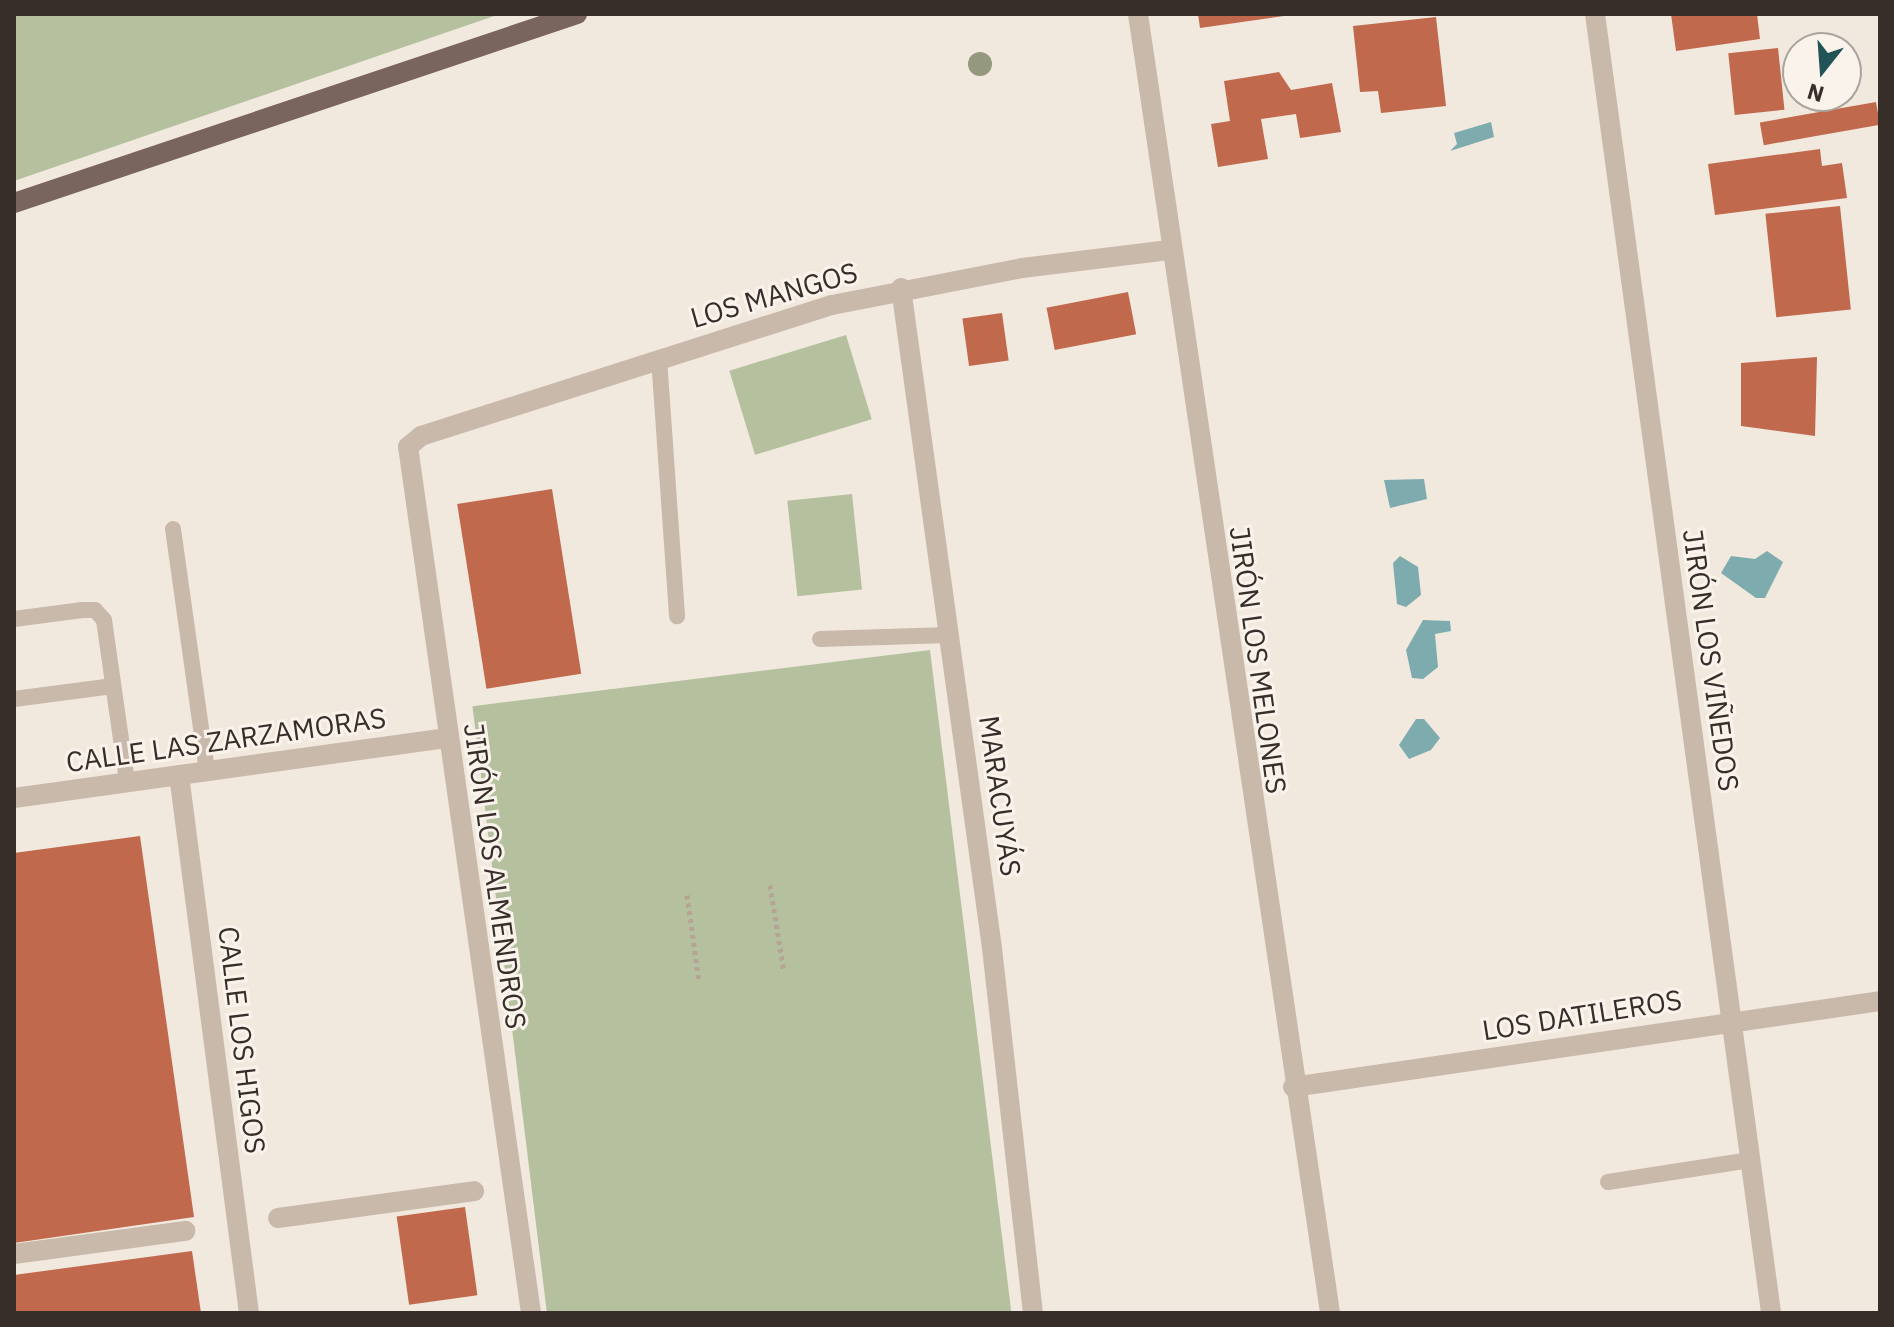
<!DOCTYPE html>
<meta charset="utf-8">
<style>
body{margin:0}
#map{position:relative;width:1894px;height:1327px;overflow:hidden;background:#f2e9de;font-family:"IBM Plex Sans",sans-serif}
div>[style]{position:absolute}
.green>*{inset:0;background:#b5c09f;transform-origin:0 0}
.water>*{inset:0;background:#7eacae}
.building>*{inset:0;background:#c1694d;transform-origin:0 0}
.path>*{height:5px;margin-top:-2.5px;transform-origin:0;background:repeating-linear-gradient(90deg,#b5a395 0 4px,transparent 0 8px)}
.service>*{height:16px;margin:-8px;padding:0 8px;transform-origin:8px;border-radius:8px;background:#c9b9ab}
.pedestrian>*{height:20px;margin:-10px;padding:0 10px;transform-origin:10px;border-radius:10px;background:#c9b9ab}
.minor>*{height:20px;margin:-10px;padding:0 10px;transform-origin:10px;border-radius:10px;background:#c9b9ab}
.primary>*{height:20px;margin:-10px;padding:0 10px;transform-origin:10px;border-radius:10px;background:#79655b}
.trees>*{width:24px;height:24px;margin:-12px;border-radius:50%;background:#94987d}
span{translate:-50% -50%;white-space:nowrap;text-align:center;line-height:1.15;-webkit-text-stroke:6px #f9f3eb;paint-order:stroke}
.street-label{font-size:28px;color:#372e2a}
.frame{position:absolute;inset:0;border:16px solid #372e2a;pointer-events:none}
.north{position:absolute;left:1782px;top:32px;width:80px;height:80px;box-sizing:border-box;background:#f9f3eb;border:2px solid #aba49e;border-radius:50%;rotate:197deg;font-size:22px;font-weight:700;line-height:32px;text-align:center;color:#372e2a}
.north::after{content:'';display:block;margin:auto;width:28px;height:36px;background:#215457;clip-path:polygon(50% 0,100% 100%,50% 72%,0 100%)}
</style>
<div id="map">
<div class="green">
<i style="clip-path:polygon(14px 14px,500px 14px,14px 181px)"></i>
<i style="left:846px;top:335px;width:88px;height:122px;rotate:73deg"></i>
<i style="left:852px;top:494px;width:96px;height:65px;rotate:84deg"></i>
<i style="left:930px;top:650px;width:669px;height:461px;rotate:83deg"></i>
</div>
<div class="water">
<i style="clip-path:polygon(1491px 122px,1494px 137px,1450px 151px,1457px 144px,1454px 133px)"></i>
<i style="clip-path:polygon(1424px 479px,1427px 499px,1390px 508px,1384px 480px)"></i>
<i style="clip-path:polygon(1767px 551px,1783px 562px,1765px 598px,1756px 598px,1721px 573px,1731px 556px,1755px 559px)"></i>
<i style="clip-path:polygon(1400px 556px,1418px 567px,1421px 595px,1406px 607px,1397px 604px,1393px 563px)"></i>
<i style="clip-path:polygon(1423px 620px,1450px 621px,1451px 631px,1435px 634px,1438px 667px,1423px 679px,1412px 678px,1406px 650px)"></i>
<i style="clip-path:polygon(1416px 719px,1424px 719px,1440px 738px,1431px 750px,1409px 759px,1399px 745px)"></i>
</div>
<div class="building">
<i style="clip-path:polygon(1198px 14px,1283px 14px,1284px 16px,1200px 28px)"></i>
<i style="clip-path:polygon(1671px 14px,1757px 14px,1760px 39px,1676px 51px)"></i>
<i style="clip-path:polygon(1436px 17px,1446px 106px,1381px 113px,1378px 91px,1360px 92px,1353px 26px)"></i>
<i style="left:1778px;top:48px;width:62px;height:50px;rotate:84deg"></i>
<i style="clip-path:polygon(1279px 72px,1291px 90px,1332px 83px,1341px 132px,1300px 138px,1296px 114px,1261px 119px,1268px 159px,1218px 167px,1211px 124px,1230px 121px,1224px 81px)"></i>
<i style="left:1876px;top:102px;width:23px;height:118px;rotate:80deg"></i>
<i style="clip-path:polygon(1820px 149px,1822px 166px,1842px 163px,1847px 198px,1715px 215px,1708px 164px)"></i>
<i style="left:1840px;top:206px;width:104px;height:75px;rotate:84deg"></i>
<i style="left:1128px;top:292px;width:43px;height:83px;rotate:79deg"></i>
<i style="left:1002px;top:313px;width:48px;height:40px;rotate:82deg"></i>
<i style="clip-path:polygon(1817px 357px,1815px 436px,1741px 426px,1741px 363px)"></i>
<i style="left:552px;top:489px;width:187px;height:96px;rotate:81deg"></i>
<i style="clip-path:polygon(140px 836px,194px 1217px,14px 1243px,14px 853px)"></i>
<i style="left:465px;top:1207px;width:89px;height:69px;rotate:82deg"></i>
<i style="clip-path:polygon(192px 1251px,201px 1313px,14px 1313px,14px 1275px)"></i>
</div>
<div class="path">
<i style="left:770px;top:885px;width:88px;rotate:80.9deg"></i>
<i style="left:687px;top:895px;width:87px;rotate:82.1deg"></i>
</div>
<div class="service">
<i style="left:659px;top:358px;width:259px;rotate:86deg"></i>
<i style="left:173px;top:529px;width:244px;rotate:82deg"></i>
<i style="left:14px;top:619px;width:69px;rotate:-7.5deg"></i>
<i style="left:82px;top:610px;width:13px"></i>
<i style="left:95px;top:610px;width:13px;rotate:48deg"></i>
<i style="left:104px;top:620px;width:164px;rotate:81.9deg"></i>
<i style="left:820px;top:639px;width:130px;rotate:-1.8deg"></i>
<i style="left:14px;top:699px;width:100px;rotate:-7.5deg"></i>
<i style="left:1608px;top:1182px;width:144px;rotate:-8.8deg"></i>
</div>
<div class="pedestrian">
<i style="left:278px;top:1218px;width:198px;rotate:-7.8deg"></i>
<i style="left:14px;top:1254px;width:173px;rotate:-7.7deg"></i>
</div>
<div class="minor">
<i style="left:1138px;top:14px;width:1313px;rotate:81.59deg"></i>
<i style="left:1595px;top:14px;width:1311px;rotate:82.28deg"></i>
<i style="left:901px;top:288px;width:666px;rotate:82.15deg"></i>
<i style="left:992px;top:948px;width:367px;rotate:83.6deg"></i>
<i style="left:179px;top:775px;width:543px;rotate:82.59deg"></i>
<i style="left:14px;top:798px;width:436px;rotate:-7.9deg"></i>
<i style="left:1293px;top:1087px;width:593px;rotate:-8.33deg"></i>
<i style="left:531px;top:1313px;width:875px;rotate:-98.08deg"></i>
<i style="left:408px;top:447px;width:17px;rotate:-40deg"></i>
<i style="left:421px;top:436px;width:431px;rotate:-17.7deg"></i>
<i style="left:832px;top:305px;width:194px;rotate:-11deg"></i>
<i style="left:1022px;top:268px;width:148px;rotate:-7deg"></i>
</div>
<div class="primary">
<i style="left:14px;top:203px;width:594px;rotate:-18.56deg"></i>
</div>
<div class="trees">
<i style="left:980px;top:64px"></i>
</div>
<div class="street-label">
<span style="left:774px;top:295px;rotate:-16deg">LOS MANGOS</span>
<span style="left:1258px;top:660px;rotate:82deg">JIRÓN LOS MELONES</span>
<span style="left:1711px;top:660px;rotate:82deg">JIRÓN LOS VIÑEDOS</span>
<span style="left:226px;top:740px;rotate:-8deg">CALLE LAS ZARZAMORAS</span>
<span style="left:1000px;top:796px;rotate:82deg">MARACUYÁS</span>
<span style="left:495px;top:876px;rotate:82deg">JIRÓN LOS ALMENDROS</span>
<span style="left:1582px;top:1015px;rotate:-9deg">LOS DATILEROS</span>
<span style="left:242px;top:1040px;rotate:83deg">CALLE LOS HIGOS</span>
</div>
<div class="frame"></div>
<div class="north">N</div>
</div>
